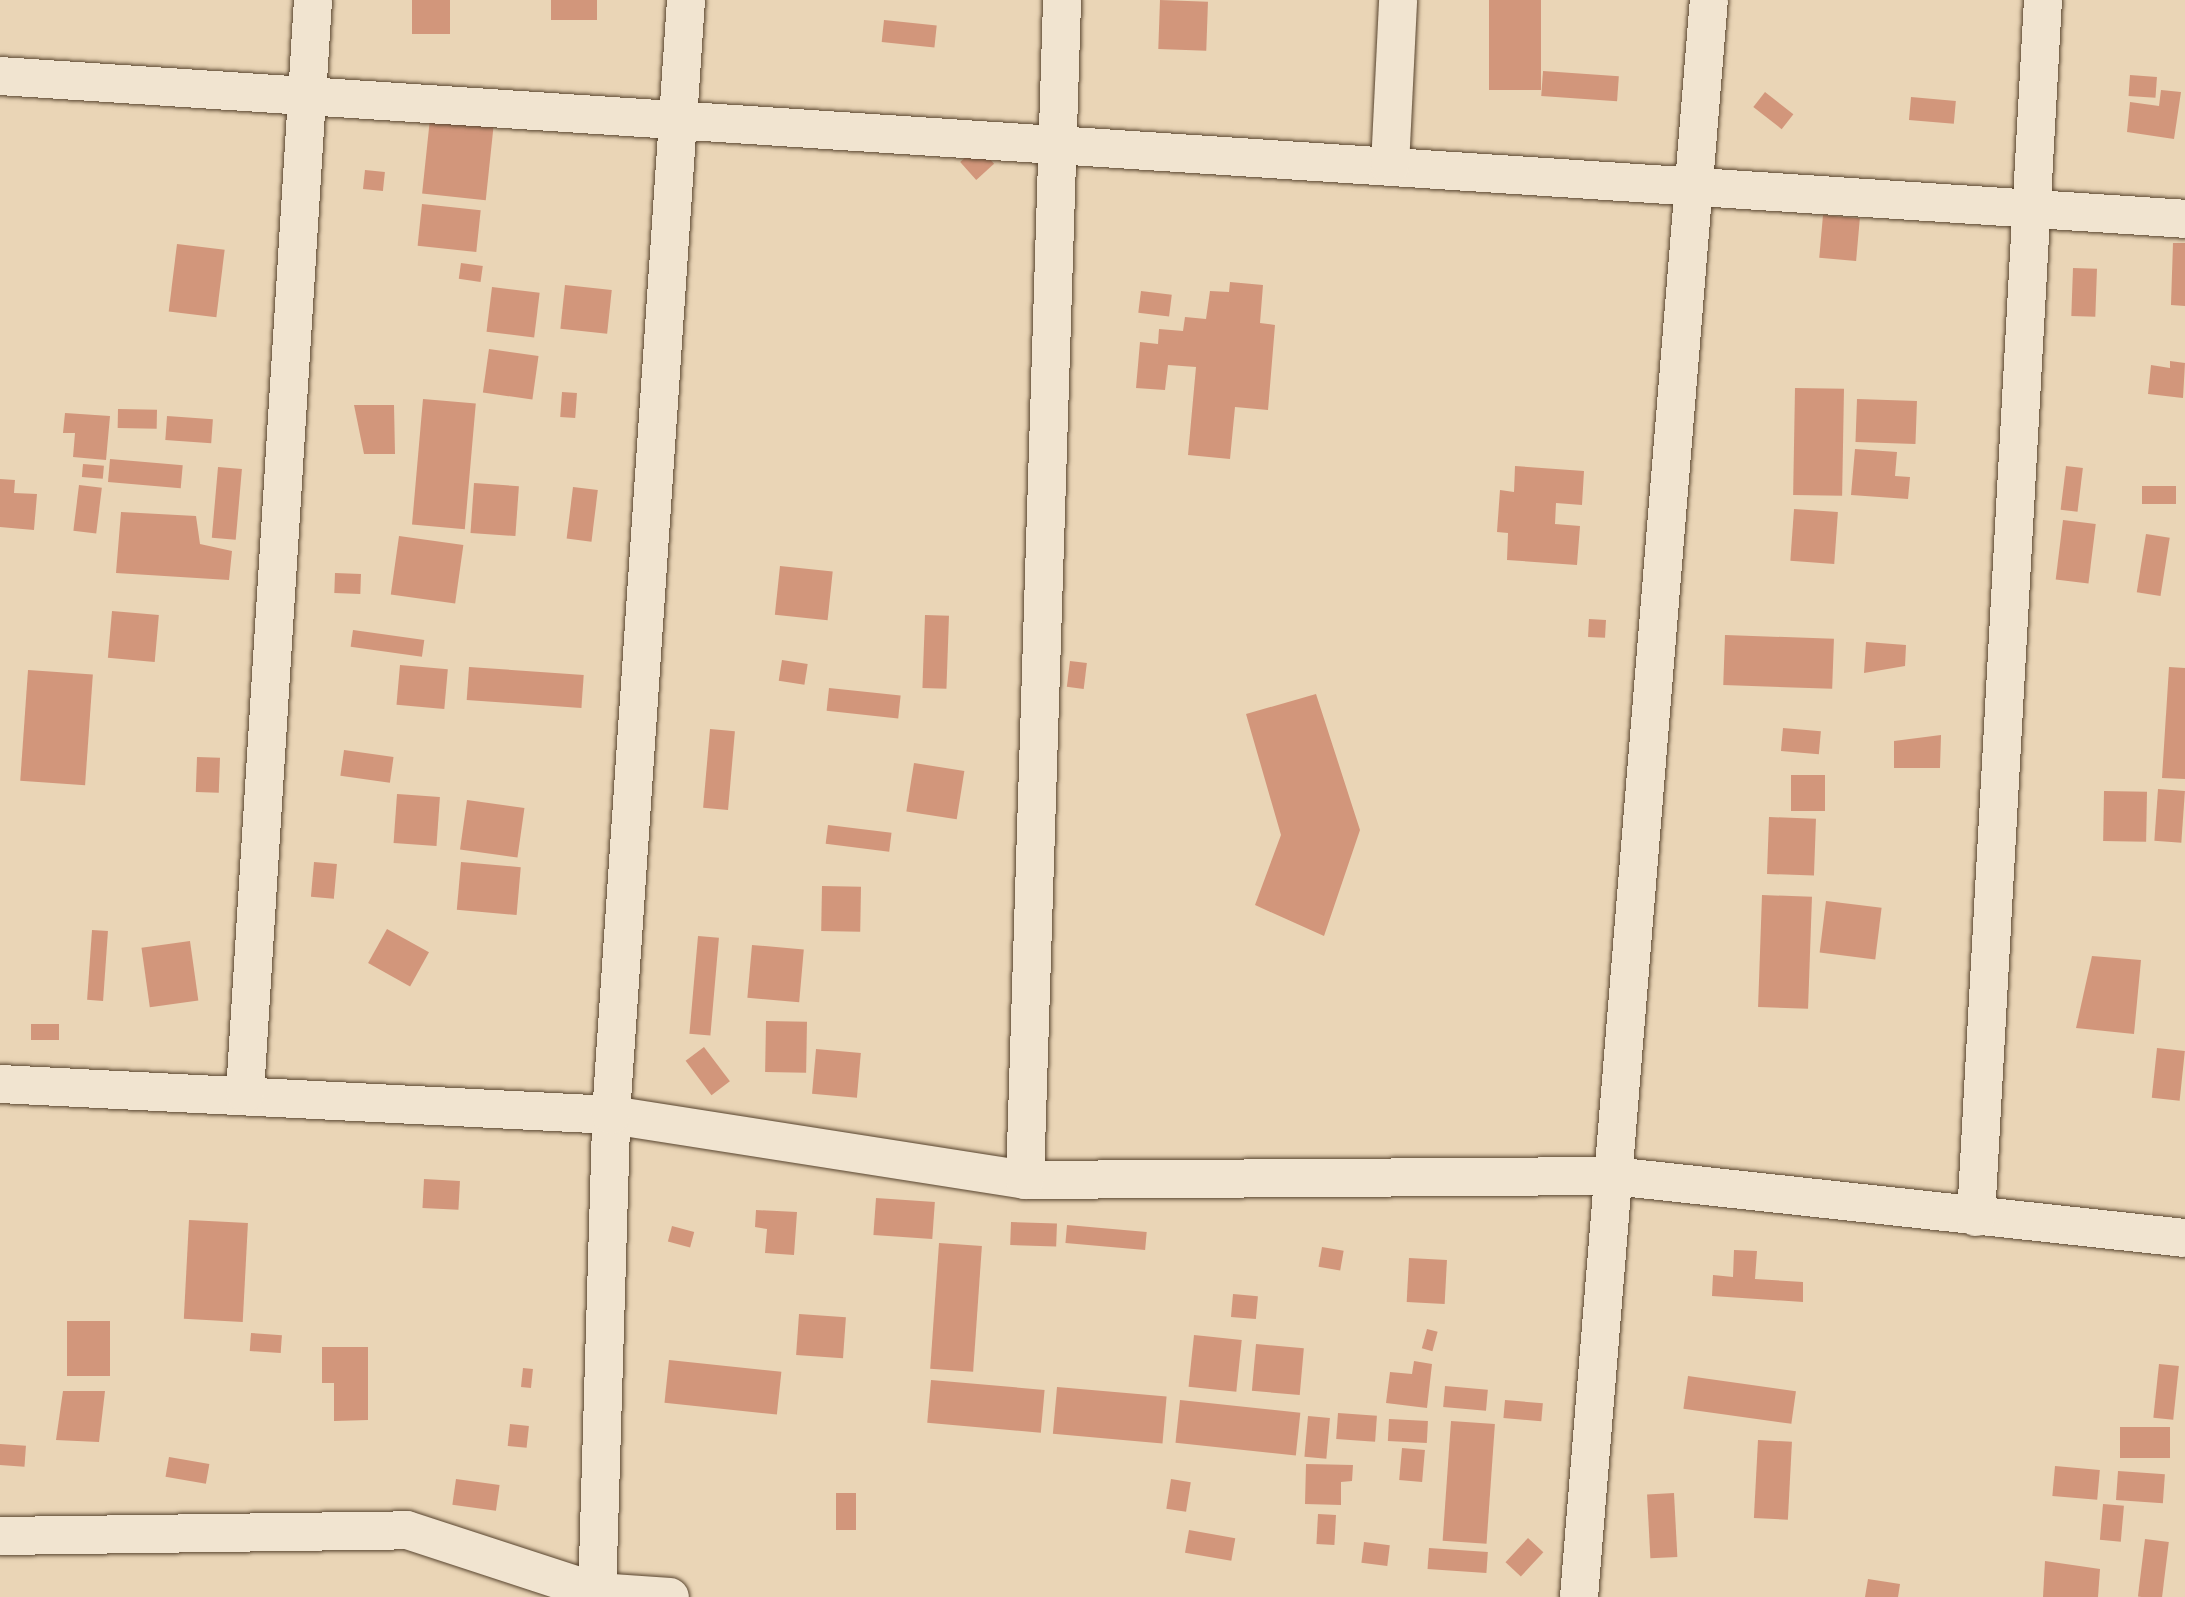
<!DOCTYPE html>
<style>
body{margin:0}
#map{position:relative;width:2185px;height:1597px;overflow:hidden;background:#ead5b6;font-family:Cardo,serif}
div>[style]{position:absolute}
.building>*{inset:0;background:#d2967b;transform-origin:0 0}
.roads{filter:drop-shadow(0 0 2px #58442e) drop-shadow(0 0 2px #58442e)}
.minor>*{height:38px;margin:-19px;padding:0 19px;transform-origin:19px;border-radius:19px;background:#f1e4d0}
span{translate:-50% -50%;white-space:nowrap;text-align:center;line-height:1.15;-webkit-text-stroke:7px #f1e4d0;paint-order:stroke}
</style>
<div id="map">
<div class="building">
<i style="left:412px;top:0;width:38px;height:34px"></i>
<i style="left:551px;top:0;width:46px;height:20px"></i>
<i style="left:1160px;top:0;width:48px;height:49px;rotate:2deg"></i>
<i style="left:1489px;top:0;width:52px;height:90px"></i>
<i style="left:884px;top:20px;width:53px;height:22px;rotate:6deg"></i>
<i style="left:1543px;top:71px;width:76px;height:25px;rotate:4deg"></i>
<i style="left:2130px;top:75px;width:27px;height:21px;rotate:4deg"></i>
<i style="clip-path:polygon(2161px 90px,2181px 92px,2174px 139px,2127px 132px,2130px 102px,2159px 106px)"></i>
<i style="left:1765px;top:92px;width:36px;height:19px;rotate:38deg"></i>
<i style="left:1911px;top:97px;width:45px;height:23px;rotate:5deg"></i>
<i style="left:431px;top:109px;width:64px;height:85px;rotate:6deg"></i>
<i style="left:978px;top:146px;width:24px;height:24px;rotate:48deg"></i>
<i style="left:365px;top:170px;width:20px;height:19px;rotate:6deg"></i>
<i style="left:422px;top:204px;width:59px;height:42px;rotate:6deg"></i>
<i style="left:1823px;top:215px;width:37px;height:43px;rotate:5deg"></i>
<i style="clip-path:polygon(2173px 243px,2185px 243px,2185px 306px,2171px 305px)"></i>
<i style="left:177px;top:244px;width:48px;height:68px;rotate:7deg"></i>
<i style="left:461px;top:263px;width:22px;height:16px;rotate:8deg"></i>
<i style="left:2073px;top:268px;width:24px;height:48px;rotate:2deg"></i>
<i style="clip-path:polygon(1230px 282px,1263px 285px,1260px 323px,1275px 325px,1268px 410px,1235px 407px,1230px 459px,1188px 455px,1196px 367px,1168px 365px,1165px 390px,1136px 388px,1140px 342px,1158px 344px,1159px 329px,1183px 331px,1185px 317px,1206px 319px,1210px 291px,1229px 292px)"></i>
<i style="left:565px;top:285px;width:47px;height:44px;rotate:6deg"></i>
<i style="left:492px;top:287px;width:48px;height:45px;rotate:7deg"></i>
<i style="left:1141px;top:291px;width:31px;height:22px;rotate:7deg"></i>
<i style="left:489px;top:349px;width:50px;height:44px;rotate:8deg"></i>
<i style="clip-path:polygon(2170px 361px,2185px 363px,2183px 398px,2148px 394px,2151px 365px,2170px 368px)"></i>
<i style="left:1795px;top:388px;width:49px;height:107px;rotate:1deg"></i>
<i style="left:562px;top:392px;width:15px;height:25px;rotate:4deg"></i>
<i style="left:423px;top:399px;width:53px;height:126px;rotate:5deg"></i>
<i style="left:1857px;top:399px;width:60px;height:43px;rotate:2deg"></i>
<i style="clip-path:polygon(354px 405px,394px 405px,395px 454px,364px 454px)"></i>
<i style="left:118px;top:409px;width:39px;height:19px;rotate:1deg"></i>
<i style="clip-path:polygon(65px 413px,110px 416px,106px 460px,73px 457px,75px 433px,63px 433px)"></i>
<i style="left:167px;top:416px;width:46px;height:24px;rotate:4deg"></i>
<i style="clip-path:polygon(1855px 449px,1897px 452px,1895px 476px,1910px 477px,1908px 499px,1851px 495px)"></i>
<i style="left:110px;top:459px;width:73px;height:23px;rotate:5deg"></i>
<i style="left:83px;top:464px;width:21px;height:13px;rotate:5deg"></i>
<i style="clip-path:polygon(1515px 466px,1584px 471px,1582px 505px,1556px 503px,1555px 524px,1580px 526px,1577px 565px,1507px 560px,1508px 533px,1497px 532px,1500px 490px,1514px 492px)"></i>
<i style="left:2066px;top:466px;width:17px;height:44px;rotate:7deg"></i>
<i style="left:218px;top:467px;width:24px;height:71px;rotate:5deg"></i>
<i style="clip-path:polygon(0 479px,15px 480px,14px 493px,37px 494px,34px 530px,0 527px)"></i>
<i style="left:474px;top:483px;width:45px;height:50px;rotate:4deg"></i>
<i style="left:79px;top:485px;width:23px;height:46px;rotate:7deg"></i>
<i style="left:2142px;top:486px;width:34px;height:18px"></i>
<i style="left:573px;top:487px;width:25px;height:52px;rotate:7deg"></i>
<i style="left:1794px;top:509px;width:44px;height:52px;rotate:4deg"></i>
<i style="clip-path:polygon(121px 512px,196px 516px,200px 544px,232px 551px,229px 580px,116px 573px)"></i>
<i style="left:2063px;top:520px;width:33px;height:60px;rotate:7deg"></i>
<i style="left:2146px;top:534px;width:24px;height:59px;rotate:9deg"></i>
<i style="left:399px;top:536px;width:65px;height:59px;rotate:8deg"></i>
<i style="left:780px;top:566px;width:53px;height:49px;rotate:6deg"></i>
<i style="left:335px;top:573px;width:26px;height:20px;rotate:2deg"></i>
<i style="left:112px;top:611px;width:47px;height:47px;rotate:5deg"></i>
<i style="left:925px;top:615px;width:24px;height:73px;rotate:2deg"></i>
<i style="left:1589px;top:619px;width:17px;height:18px;rotate:3deg"></i>
<i style="left:353px;top:630px;width:72px;height:17px;rotate:8deg"></i>
<i style="left:1725px;top:635px;width:109px;height:50px;rotate:2deg"></i>
<i style="clip-path:polygon(1866px 642px,1906px 645px,1905px 666px,1864px 673px)"></i>
<i style="left:782px;top:660px;width:26px;height:21px;rotate:9deg"></i>
<i style="left:1070px;top:661px;width:17px;height:26px;rotate:7deg"></i>
<i style="left:400px;top:665px;width:48px;height:40px;rotate:5deg"></i>
<i style="left:469px;top:667px;width:115px;height:33px;rotate:4deg"></i>
<i style="clip-path:polygon(2169px 667px,2185px 668px,2185px 779px,2162px 778px)"></i>
<i style="left:28px;top:670px;width:65px;height:111px;rotate:4deg"></i>
<i style="left:829px;top:688px;width:72px;height:23px;rotate:6deg"></i>
<i style="clip-path:polygon(1316px 694px,1360px 830px,1324px 936px,1255px 905px,1281px 835px,1246px 714px)"></i>
<i style="left:1783px;top:728px;width:38px;height:23px;rotate:5deg"></i>
<i style="left:710px;top:729px;width:25px;height:79px;rotate:5deg"></i>
<i style="clip-path:polygon(1941px 735px,1940px 768px,1894px 768px,1894px 741px)"></i>
<i style="left:344px;top:750px;width:50px;height:26px;rotate:8deg"></i>
<i style="left:197px;top:757px;width:23px;height:35px;rotate:2deg"></i>
<i style="left:914px;top:763px;width:51px;height:49px;rotate:9deg"></i>
<i style="left:1791px;top:775px;width:34px;height:36px"></i>
<i style="left:2158px;top:789px;width:27px;height:52px;rotate:4deg"></i>
<i style="left:2104px;top:791px;width:43px;height:50px;rotate:1deg"></i>
<i style="left:397px;top:794px;width:43px;height:49px;rotate:4deg"></i>
<i style="left:467px;top:800px;width:58px;height:50px;rotate:8deg"></i>
<i style="left:1769px;top:817px;width:47px;height:57px;rotate:2deg"></i>
<i style="left:828px;top:825px;width:64px;height:19px;rotate:7deg"></i>
<i style="left:314px;top:862px;width:23px;height:35px;rotate:5deg"></i>
<i style="left:461px;top:862px;width:60px;height:48px;rotate:5deg"></i>
<i style="left:822px;top:886px;width:39px;height:45px;rotate:1deg"></i>
<i style="left:1762px;top:895px;width:50px;height:112px;rotate:2deg"></i>
<i style="left:1826px;top:901px;width:56px;height:52px;rotate:7deg"></i>
<i style="left:387px;top:929px;width:48px;height:39px;rotate:29deg"></i>
<i style="left:92px;top:930px;width:16px;height:70px;rotate:4deg"></i>
<i style="left:698px;top:936px;width:21px;height:98px;rotate:5deg"></i>
<i style="left:190px;top:941px;width:60px;height:49px;rotate:82deg"></i>
<i style="left:752px;top:945px;width:52px;height:53px;rotate:5deg"></i>
<i style="clip-path:polygon(2092px 956px,2141px 960px,2134px 1034px,2076px 1028px)"></i>
<i style="left:766px;top:1021px;width:41px;height:51px;rotate:1deg"></i>
<i style="left:59px;top:1024px;width:16px;height:28px;rotate:90deg"></i>
<i style="left:704px;top:1047px;width:43px;height:23px;rotate:53deg"></i>
<i style="left:2157px;top:1048px;width:28px;height:50px;rotate:6deg"></i>
<i style="left:816px;top:1049px;width:45px;height:45px;rotate:5deg"></i>
<i style="left:424px;top:1179px;width:36px;height:29px;rotate:3deg"></i>
<i style="left:876px;top:1198px;width:59px;height:37px;rotate:4deg"></i>
<i style="clip-path:polygon(756px 1210px,797px 1212px,794px 1255px,765px 1253px,767px 1229px,755px 1227px)"></i>
<i style="left:189px;top:1220px;width:59px;height:99px;rotate:3deg"></i>
<i style="left:1011px;top:1222px;width:46px;height:23px;rotate:2deg"></i>
<i style="left:1067px;top:1225px;width:80px;height:18px;rotate:5deg"></i>
<i style="left:672px;top:1226px;width:23px;height:16px;rotate:15deg"></i>
<i style="left:939px;top:1243px;width:43px;height:126px;rotate:4deg"></i>
<i style="left:1322px;top:1247px;width:22px;height:20px;rotate:10deg"></i>
<i style="clip-path:polygon(1734px 1250px,1757px 1251px,1755px 1279px,1803px 1282px,1803px 1302px,1712px 1296px,1713px 1275px,1733px 1277px)"></i>
<i style="left:1409px;top:1258px;width:38px;height:44px;rotate:3deg"></i>
<i style="left:1233px;top:1294px;width:25px;height:23px;rotate:5deg"></i>
<i style="left:799px;top:1314px;width:47px;height:41px;rotate:4deg"></i>
<i style="left:67px;top:1321px;width:43px;height:55px"></i>
<i style="left:1427px;top:1329px;width:11px;height:20px;rotate:15deg"></i>
<i style="left:251px;top:1333px;width:31px;height:18px;rotate:4deg"></i>
<i style="left:1194px;top:1335px;width:48px;height:52px;rotate:6deg"></i>
<i style="left:1256px;top:1344px;width:48px;height:47px;rotate:5deg"></i>
<i style="clip-path:polygon(322px 1347px,368px 1347px,368px 1420px,334px 1421px,334px 1383px,322px 1383px)"></i>
<i style="left:669px;top:1360px;width:113px;height:43px;rotate:6deg"></i>
<i style="clip-path:polygon(1414px 1361px,1432px 1364px,1427px 1408px,1386px 1403px,1390px 1372px,1412px 1374px)"></i>
<i style="left:2159px;top:1364px;width:20px;height:54px;rotate:6deg"></i>
<i style="left:523px;top:1368px;width:10px;height:19px;rotate:6deg"></i>
<i style="left:1688px;top:1376px;width:109px;height:33px;rotate:8deg"></i>
<i style="left:931px;top:1380px;width:114px;height:43px;rotate:5deg"></i>
<i style="left:1445px;top:1386px;width:43px;height:21px;rotate:5deg"></i>
<i style="left:1057px;top:1387px;width:110px;height:47px;rotate:5deg"></i>
<i style="clip-path:polygon(63px 1391px,105px 1391px,99px 1442px,56px 1440px)"></i>
<i style="left:1180px;top:1400px;width:121px;height:43px;rotate:6deg"></i>
<i style="left:1505px;top:1400px;width:38px;height:18px;rotate:5deg"></i>
<i style="left:1338px;top:1413px;width:39px;height:26px;rotate:4deg"></i>
<i style="left:1308px;top:1416px;width:22px;height:41px;rotate:5deg"></i>
<i style="left:1389px;top:1419px;width:39px;height:22px;rotate:3deg"></i>
<i style="left:1451px;top:1421px;width:44px;height:120px;rotate:4deg"></i>
<i style="left:510px;top:1424px;width:19px;height:22px;rotate:6deg"></i>
<i style="left:2120px;top:1427px;width:50px;height:31px"></i>
<i style="left:1758px;top:1440px;width:34px;height:78px;rotate:3deg"></i>
<i style="left:0;top:1444px;width:26px;height:21px;rotate:4deg"></i>
<i style="left:1402px;top:1448px;width:23px;height:32px;rotate:5deg"></i>
<i style="left:169px;top:1457px;width:41px;height:20px;rotate:10deg"></i>
<i style="clip-path:polygon(1306px 1464px,1353px 1465px,1352px 1481px,1341px 1482px,1341px 1505px,1305px 1504px)"></i>
<i style="left:2055px;top:1466px;width:45px;height:30px;rotate:5deg"></i>
<i style="left:2118px;top:1471px;width:47px;height:29px;rotate:4deg"></i>
<i style="left:456px;top:1479px;width:44px;height:26px;rotate:8deg"></i>
<i style="left:1171px;top:1479px;width:20px;height:30px;rotate:9deg"></i>
<i style="left:836px;top:1493px;width:20px;height:37px"></i>
<i style="left:1674px;top:1493px;width:64px;height:27px;rotate:87deg"></i>
<i style="left:2103px;top:1504px;width:21px;height:36px;rotate:5deg"></i>
<i style="left:1318px;top:1514px;width:18px;height:30px;rotate:3deg"></i>
<i style="left:1189px;top:1530px;width:47px;height:23px;rotate:10deg"></i>
<i style="left:1528px;top:1538px;width:21px;height:33px;rotate:43deg"></i>
<i style="left:2145px;top:1539px;width:24px;height:58px;rotate:7deg"></i>
<i style="left:1364px;top:1542px;width:26px;height:21px;rotate:7deg"></i>
<i style="left:1429px;top:1548px;width:59px;height:21px;rotate:4deg"></i>
<i style="clip-path:polygon(2045px 1561px,2100px 1569px,2098px 1597px,2043px 1597px)"></i>
<i style="clip-path:polygon(1868px 1579px,1900px 1584px,1898px 1597px,1865px 1597px)"></i>
</div>
<div class="roads">
<div class="minor">
<i style="left:0;top:76px;width:2190px;rotate:3.74deg"></i>
<i style="left:1390px;top:166px;width:166px;rotate:-87.2deg"></i>
<i style="left:0;top:1084px;width:612px;rotate:2.9deg"></i>
<i style="left:611px;top:1115px;width:419px;rotate:8.9deg"></i>
<i style="left:1025px;top:1180px;width:588px;rotate:-0.39deg"></i>
<i style="left:1613px;top:1176px;width:575px;rotate:6.19deg"></i>
<i style="left:245px;top:1093px;width:1095px;rotate:-86.44deg"></i>
<i style="left:1025px;top:1180px;width:1181px;rotate:-88.2deg"></i>
<i style="left:1976px;top:1217px;width:1219px;rotate:-86.85deg"></i>
<i style="left:0;top:1536px;width:407px;rotate:-0.8deg"></i>
<i style="left:407px;top:1530px;width:200px;rotate:18.1deg"></i>
<i style="left:597px;top:1592px;width:73px;rotate:3.9deg"></i>
<i style="left:597px;top:1597px;width:482px;rotate:-88.3deg"></i>
<i style="left:611px;top:1115px;width:1118px;rotate:-86.15deg"></i>
<i style="left:1579px;top:1597px;width:1602px;rotate:-85.35deg"></i>
</div>
</div>
</div>
